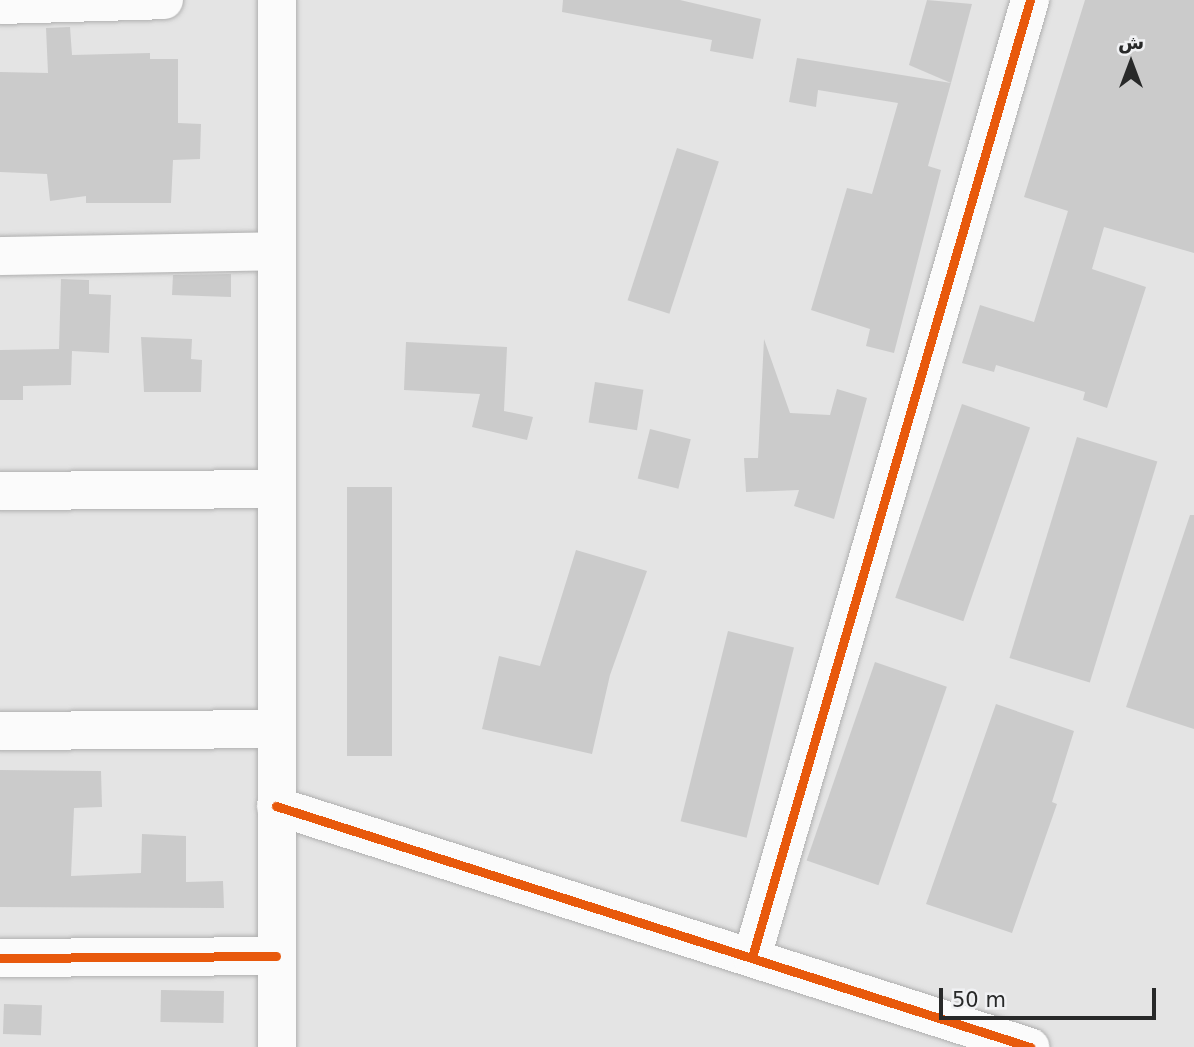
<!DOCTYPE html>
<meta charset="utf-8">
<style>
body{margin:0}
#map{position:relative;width:1194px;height:1047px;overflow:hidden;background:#e4e4e4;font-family:"DejaVu Sans","Noto Naskh Arabic",sans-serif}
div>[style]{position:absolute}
.building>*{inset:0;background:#cbcbcb;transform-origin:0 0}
.roads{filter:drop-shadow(0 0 2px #afafaf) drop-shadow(0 0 2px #afafaf)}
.minor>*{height:38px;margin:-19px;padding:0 19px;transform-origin:19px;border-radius:19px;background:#fbfbfb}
.major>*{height:38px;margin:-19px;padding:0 19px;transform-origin:19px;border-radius:19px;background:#fbfbfb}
.cycleway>*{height:9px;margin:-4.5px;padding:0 4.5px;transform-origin:4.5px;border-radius:4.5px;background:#e8590c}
span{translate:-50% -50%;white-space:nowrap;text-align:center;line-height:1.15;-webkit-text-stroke:7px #f0f1f3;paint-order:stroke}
.north{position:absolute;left:1096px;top:28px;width:70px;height:70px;-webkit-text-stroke:5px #f0f1f3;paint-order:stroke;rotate:0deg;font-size:19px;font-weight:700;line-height:28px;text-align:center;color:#282929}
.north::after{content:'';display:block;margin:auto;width:24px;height:32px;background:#282929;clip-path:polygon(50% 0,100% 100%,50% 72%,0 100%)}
.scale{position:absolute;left:939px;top:988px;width:217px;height:32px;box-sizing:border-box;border:4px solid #282929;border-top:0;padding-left:9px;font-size:21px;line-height:24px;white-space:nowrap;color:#282929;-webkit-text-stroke:5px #f0f1f3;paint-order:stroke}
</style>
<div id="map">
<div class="building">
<i style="clip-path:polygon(563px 0,680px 0,761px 19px,753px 59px,710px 51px,712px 40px,562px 12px)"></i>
<i style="clip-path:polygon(927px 0,972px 4px,951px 83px,909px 65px)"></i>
<i style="clip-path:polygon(1085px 0,1194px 0,1194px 253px,1104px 227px,1092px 269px,1146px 287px,1107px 408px,1083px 400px,1085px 392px,996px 365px,994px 372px,962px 363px,980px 305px,1034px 322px,1068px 211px,1024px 197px)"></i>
<i style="clip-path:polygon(70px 27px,72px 55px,150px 53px,150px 59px,178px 59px,178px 123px,201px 124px,200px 159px,173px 160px,171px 203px,86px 203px,86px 196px,50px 201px,47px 174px,0 172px,0 72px,48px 73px,46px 28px)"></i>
<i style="clip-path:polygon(797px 58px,951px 83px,928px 166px,941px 170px,894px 353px,866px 346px,870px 329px,811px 310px,847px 188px,872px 194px,898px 103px,818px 90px,816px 107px,789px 102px)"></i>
<i style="left:677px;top:148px;width:44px;height:160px;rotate:18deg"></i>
<i style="clip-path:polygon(231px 274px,231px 297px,172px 295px,173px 275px)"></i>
<i style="clip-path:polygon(61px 279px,89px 280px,89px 294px,111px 295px,109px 353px,72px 351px,71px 385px,23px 386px,23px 400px,0 400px,0 350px,59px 349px)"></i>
<i style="clip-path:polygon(141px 337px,192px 339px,191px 359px,202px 360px,201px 392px,144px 392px)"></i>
<i style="clip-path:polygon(764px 339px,790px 413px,830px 415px,837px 389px,867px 398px,834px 519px,794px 506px,799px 490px,746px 492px,744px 458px,758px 458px)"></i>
<i style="clip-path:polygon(406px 342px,507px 347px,504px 411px,533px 417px,527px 440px,472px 427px,480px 394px,404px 390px)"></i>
<i style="left:595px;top:382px;width:49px;height:41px;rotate:9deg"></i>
<i style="left:962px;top:404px;width:72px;height:205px;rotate:19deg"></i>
<i style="left:650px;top:429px;width:42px;height:51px;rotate:14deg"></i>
<i style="left:1077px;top:437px;width:84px;height:231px;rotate:17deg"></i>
<i style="left:347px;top:487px;width:45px;height:269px"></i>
<i style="clip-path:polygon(1190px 515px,1194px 515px,1194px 729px,1126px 707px)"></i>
<i style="clip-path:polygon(576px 550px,647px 571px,610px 675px,592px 754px,482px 729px,499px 656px,540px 666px)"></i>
<i style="left:728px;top:631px;width:68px;height:196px;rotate:14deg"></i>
<i style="left:875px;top:662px;width:76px;height:210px;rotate:19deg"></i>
<i style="clip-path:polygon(996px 704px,1074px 731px,1052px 802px,1057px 804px,1012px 933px,926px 904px)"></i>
<i style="clip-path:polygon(0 770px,101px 771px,102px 807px,74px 808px,71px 876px,141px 873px,142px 834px,186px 836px,186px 882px,223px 881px,224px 908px,0 907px)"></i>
<i style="left:161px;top:990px;width:63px;height:32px;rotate:1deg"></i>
<i style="left:4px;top:1004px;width:38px;height:30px;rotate:2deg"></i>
</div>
<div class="roads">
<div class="minor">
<i style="left:0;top:256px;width:273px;rotate:-1deg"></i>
<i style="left:0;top:491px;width:273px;rotate:-0.4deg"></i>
<i style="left:0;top:731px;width:275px;rotate:-0.4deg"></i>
<i style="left:276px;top:806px;width:792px;rotate:17.73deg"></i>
<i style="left:752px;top:957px;width:997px;rotate:-73.8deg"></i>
<i style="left:0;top:958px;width:276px;rotate:-0.4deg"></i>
</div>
<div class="major">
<i style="left:0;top:5px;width:164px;rotate:-1.7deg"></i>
<i style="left:277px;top:1047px;width:1047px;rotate:-90deg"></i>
</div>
</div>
<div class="cycleway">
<i style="left:276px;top:806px;width:792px;rotate:17.73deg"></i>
<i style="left:752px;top:957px;width:997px;rotate:-73.8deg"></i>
<i style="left:0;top:958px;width:276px;rotate:-0.4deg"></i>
</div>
<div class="north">ش</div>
<div class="scale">50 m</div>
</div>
